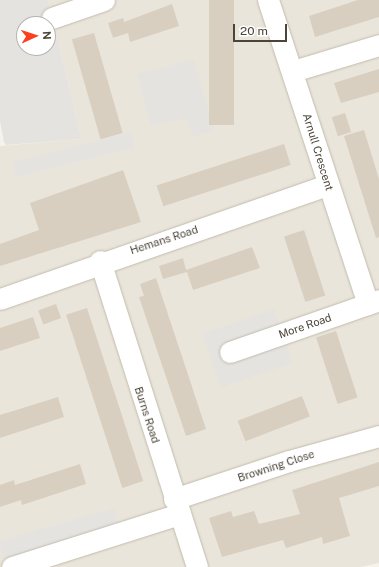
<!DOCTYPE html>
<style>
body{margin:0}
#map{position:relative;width:379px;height:567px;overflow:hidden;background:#f6f3ec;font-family:"Public Sans",sans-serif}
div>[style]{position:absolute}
.residential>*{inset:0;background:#eae5da}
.parking>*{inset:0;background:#e5e3e0;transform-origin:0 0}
.building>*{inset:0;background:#d8cfc1;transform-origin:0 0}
.roads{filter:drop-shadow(0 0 1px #c2bbae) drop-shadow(0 0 1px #c2bbae)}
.minor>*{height:21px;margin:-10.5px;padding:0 10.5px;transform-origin:10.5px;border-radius:10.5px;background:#fff}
span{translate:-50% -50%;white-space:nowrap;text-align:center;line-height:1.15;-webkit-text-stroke:3px #fff;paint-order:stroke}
.street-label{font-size:11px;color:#4b4439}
.north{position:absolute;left:16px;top:16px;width:40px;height:40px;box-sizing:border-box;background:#fff;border:1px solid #b7b4b0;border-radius:50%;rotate:87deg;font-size:11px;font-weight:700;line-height:16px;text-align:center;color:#4b4439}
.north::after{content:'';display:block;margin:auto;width:14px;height:18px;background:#fc3f1d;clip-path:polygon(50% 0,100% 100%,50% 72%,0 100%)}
.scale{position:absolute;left:233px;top:24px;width:54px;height:18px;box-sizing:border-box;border:2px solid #4b4439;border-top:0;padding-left:5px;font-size:12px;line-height:14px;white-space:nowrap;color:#4b4439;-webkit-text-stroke:3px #fff;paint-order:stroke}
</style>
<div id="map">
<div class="residential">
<i style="clip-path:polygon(48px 0,379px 0,379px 563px,361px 567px,0 567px,0 146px,82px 139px)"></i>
</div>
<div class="parking">
<i style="clip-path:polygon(evenodd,0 0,48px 0,82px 139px,6px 145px,4px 142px,0 121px,0 0,24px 24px,48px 24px,48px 48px,24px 48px,24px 24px)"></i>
<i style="clip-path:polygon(194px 59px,214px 130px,192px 137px,186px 118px,151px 126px,137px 74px)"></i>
<i style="left:131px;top:132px;width:16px;height:122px;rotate:76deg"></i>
<i style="left:274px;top:309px;width:57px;height:76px;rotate:71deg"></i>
<i style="left:114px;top:508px;width:19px;height:120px;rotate:74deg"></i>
</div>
<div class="building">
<i style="left:209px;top:0;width:25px;height:125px"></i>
<i style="clip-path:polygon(358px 0,379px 0,379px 17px,315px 37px,309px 16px)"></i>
<i style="clip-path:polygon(172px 4px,179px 26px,130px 42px,128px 33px,113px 38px,108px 23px,123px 18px,127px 31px,124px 22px)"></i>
<i style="left:94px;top:33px;width:104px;height:23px;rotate:74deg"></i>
<i style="clip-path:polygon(379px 69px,379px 92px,341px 103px,334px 83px)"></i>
<i style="left:345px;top:113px;width:20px;height:14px;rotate:72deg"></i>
<i style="clip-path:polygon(364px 130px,379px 179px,379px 237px,376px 238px,344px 136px)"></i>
<i style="left:284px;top:144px;width:22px;height:134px;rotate:72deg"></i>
<i style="clip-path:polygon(123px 170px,141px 222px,0 266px,0 244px,39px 230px,30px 203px)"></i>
<i style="left:304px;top:230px;width:69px;height:21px;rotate:72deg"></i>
<i style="clip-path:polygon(252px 247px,260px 268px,193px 290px,187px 272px,163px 279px,159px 266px,183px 258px,186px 270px)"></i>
<i style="clip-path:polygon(156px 278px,206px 429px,186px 436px,139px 297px,144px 296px,140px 284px)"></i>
<i style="left:56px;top:304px;width:15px;height:19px;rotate:70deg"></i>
<i style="left:87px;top:308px;width:182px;height:22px;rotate:72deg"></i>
<i style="clip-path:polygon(33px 317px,40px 338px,0 351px,0 328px)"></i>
<i style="left:336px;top:331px;width:70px;height:21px;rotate:72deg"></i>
<i style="left:302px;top:396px;width:22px;height:69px;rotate:69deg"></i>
<i style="clip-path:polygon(58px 397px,64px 417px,0 438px,0 415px)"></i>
<i style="clip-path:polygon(379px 462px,379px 486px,339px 498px,350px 536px,323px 544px,322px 537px,286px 548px,283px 540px,222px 557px,209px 518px,231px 511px,233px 517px,254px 511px,259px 524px,300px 514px,292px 490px)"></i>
<i style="clip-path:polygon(80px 464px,86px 484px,22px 505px,21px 500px,0 507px,0 485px,14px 480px,15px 485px)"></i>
</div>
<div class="roads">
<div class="minor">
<i style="left:268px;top:0;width:320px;rotate:71.8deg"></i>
<i style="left:52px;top:18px;width:55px;rotate:-19.1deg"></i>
<i style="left:293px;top:71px;width:90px;rotate:-16.8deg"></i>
<i style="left:100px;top:261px;width:321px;rotate:72.4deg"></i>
<i style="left:0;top:299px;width:347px;rotate:-19.2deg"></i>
<i style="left:230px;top:352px;width:158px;rotate:-19.2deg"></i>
<i style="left:174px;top:499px;width:121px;rotate:-18.3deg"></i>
<i style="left:289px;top:461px;width:93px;rotate:-15.5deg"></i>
<i style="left:12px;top:567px;width:175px;rotate:-17.6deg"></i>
</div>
</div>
<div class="street-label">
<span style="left:318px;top:152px;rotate:73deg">Arnull Crescent</span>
<span style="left:164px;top:240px;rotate:-18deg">Hemans Road</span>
<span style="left:305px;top:326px;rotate:-19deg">More Road</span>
<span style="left:147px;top:415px;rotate:72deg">Burns Road</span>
<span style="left:276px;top:466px;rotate:-18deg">Browning Close</span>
</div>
<div class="north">N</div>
<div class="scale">20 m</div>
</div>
